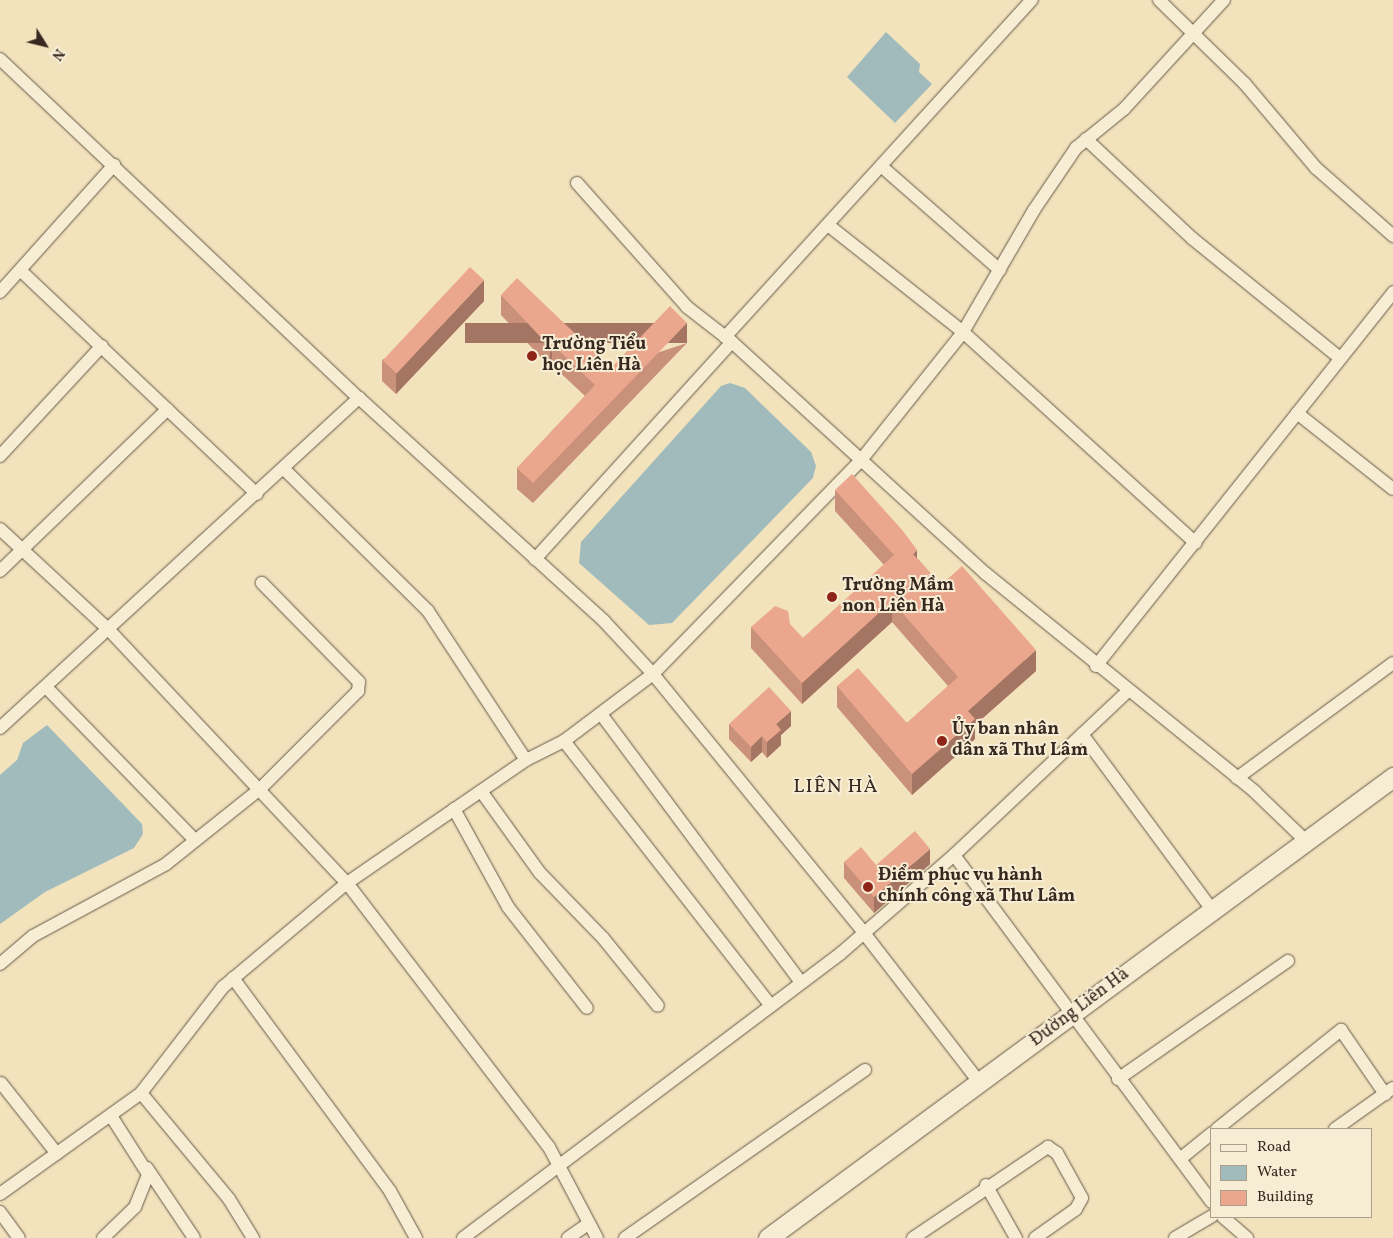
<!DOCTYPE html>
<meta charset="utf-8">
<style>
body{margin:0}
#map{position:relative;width:1393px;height:1238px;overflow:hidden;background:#f2e3bd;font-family:Vollkorn,serif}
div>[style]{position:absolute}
.water>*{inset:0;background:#a1bbbc}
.roads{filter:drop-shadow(0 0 1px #665847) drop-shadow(0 0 1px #665847)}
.minor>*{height:12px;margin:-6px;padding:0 6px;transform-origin:6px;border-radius:6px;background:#f7edd4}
.secondary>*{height:19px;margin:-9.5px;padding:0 9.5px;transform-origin:9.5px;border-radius:9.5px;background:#f7edd4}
.wall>*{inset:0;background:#c9907a}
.shaded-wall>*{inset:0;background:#a47563;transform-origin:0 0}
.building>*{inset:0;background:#eaa78e;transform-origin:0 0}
.dots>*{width:14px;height:14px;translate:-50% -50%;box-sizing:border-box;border:2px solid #f7edd4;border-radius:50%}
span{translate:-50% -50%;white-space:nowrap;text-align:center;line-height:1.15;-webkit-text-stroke:4px #f7edd4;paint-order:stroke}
.poi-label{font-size:18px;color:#382920;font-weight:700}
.left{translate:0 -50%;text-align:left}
.street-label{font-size:18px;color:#382920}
.quarter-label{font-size:20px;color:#382920;letter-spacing:1px}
.legend{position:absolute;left:1210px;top:1128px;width:162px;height:90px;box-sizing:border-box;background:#f7edd4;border:1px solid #ab9f8c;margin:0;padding:6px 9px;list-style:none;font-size:15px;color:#382920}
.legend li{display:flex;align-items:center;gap:10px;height:25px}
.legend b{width:25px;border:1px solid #ab9f8c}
.north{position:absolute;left:20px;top:20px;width:50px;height:50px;-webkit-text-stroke:4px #f7edd4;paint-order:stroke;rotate:126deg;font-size:14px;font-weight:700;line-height:20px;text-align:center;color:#382920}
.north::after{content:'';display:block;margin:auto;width:18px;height:22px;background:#382920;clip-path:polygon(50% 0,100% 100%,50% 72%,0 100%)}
</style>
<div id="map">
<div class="water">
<i style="clip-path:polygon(886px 32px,920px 64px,919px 72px,932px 84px,895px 123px,847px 77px)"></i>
<i style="clip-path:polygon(730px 383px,745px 388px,811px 452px,816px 466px,813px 478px,672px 623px,649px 625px,579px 563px,581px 542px,721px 386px)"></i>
<i style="clip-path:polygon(47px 725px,142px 824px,143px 834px,134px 848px,45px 892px,0 924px,0 775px,17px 760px,23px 743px)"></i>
</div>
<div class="roads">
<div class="minor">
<i style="left:1159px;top:0;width:120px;rotate:44.3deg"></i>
<i style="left:1245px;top:84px;width:110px;rotate:49.8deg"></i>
<i style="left:1316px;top:168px;width:103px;rotate:41.4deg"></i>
<i style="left:0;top:59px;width:494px;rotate:43.4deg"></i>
<i style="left:359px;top:398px;width:331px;rotate:42.3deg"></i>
<i style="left:604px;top:621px;width:72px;rotate:47.2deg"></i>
<i style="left:653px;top:674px;width:334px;rotate:50.8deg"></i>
<i style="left:864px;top:933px;width:188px;rotate:52.3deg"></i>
<i style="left:1086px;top:139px;width:146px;rotate:43.1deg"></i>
<i style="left:1193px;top:239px;width:189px;rotate:39deg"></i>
<i style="left:881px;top:166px;width:158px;rotate:41.2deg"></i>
<i style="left:577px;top:183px;width:166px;rotate:48.4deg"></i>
<i style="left:687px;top:307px;width:57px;rotate:37.9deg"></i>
<i style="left:732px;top:342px;width:343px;rotate:42.4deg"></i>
<i style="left:985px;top:573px;width:348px;rotate:39deg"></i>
<i style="left:1255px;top:792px;width:71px;rotate:43.9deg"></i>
<i style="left:828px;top:225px;width:172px;rotate:38.4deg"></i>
<i style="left:963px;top:332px;width:314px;rotate:42.2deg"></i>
<i style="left:20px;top:270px;width:326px;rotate:43.4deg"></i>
<i style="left:0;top:292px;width:171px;rotate:-48.1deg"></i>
<i style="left:725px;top:337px;width:456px;rotate:-47.7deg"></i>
<i style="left:1297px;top:413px;width:122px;rotate:38.4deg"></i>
<i style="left:0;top:456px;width:150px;rotate:-47.2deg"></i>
<i style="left:284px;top:469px;width:202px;rotate:44.6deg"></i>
<i style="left:428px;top:611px;width:178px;rotate:56.7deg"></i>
<i style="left:0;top:529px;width:150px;rotate:42.8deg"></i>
<i style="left:110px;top:631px;width:346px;rotate:46.8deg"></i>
<i style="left:347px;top:883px;width:332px;rotate:52.6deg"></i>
<i style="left:549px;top:1147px;width:103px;rotate:62.2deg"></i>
<i style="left:535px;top:559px;width:293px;rotate:-47.8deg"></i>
<i style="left:0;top:571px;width:233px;rotate:-44deg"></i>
<i style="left:1096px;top:666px;width:478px;rotate:-51.5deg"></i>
<i style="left:46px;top:687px;width:214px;rotate:45.8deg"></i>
<i style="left:601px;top:714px;width:334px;rotate:53.3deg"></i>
<i style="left:0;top:728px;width:488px;rotate:-42.6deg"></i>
<i style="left:1082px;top:734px;width:219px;rotate:53.5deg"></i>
<i style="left:564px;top:741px;width:336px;rotate:52deg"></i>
<i style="left:1237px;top:778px;width:194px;rotate:-36.4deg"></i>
<i style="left:481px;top:791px;width:101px;rotate:54.3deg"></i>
<i style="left:540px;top:873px;width:91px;rotate:45.9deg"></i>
<i style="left:603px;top:938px;width:87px;rotate:51deg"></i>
<i style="left:454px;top:809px;width:112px;rotate:61.1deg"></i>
<i style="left:508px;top:907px;width:128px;rotate:52deg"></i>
<i style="left:954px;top:855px;width:432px;rotate:53.4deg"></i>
<i style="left:0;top:964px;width:43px;rotate:-40.3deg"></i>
<i style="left:33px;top:936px;width:151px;rotate:-28.4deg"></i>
<i style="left:166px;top:864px;width:120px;rotate:-38.6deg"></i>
<i style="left:260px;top:789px;width:139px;rotate:-45deg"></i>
<i style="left:358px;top:691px;width:9px;rotate:-84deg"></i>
<i style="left:359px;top:682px;width:139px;rotate:-134.4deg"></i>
<i style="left:233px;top:978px;width:265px;rotate:53.6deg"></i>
<i style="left:390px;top:1191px;width:54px;rotate:61deg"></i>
<i style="left:1118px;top:1079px;width:207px;rotate:-34.8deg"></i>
<i style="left:1px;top:1083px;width:90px;rotate:51.7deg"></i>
<i style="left:141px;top:1093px;width:138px;rotate:50.3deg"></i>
<i style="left:229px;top:1199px;width:46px;rotate:58.4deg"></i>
<i style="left:1217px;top:1129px;width:159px;rotate:-38.6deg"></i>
<i style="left:1341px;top:1030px;width:78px;rotate:55.5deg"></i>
<i style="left:1335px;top:1129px;width:71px;rotate:-35.3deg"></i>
<i style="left:1180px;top:1159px;width:41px;rotate:-39.1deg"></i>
<i style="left:147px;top:1168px;width:84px;rotate:56.1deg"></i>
<i style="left:986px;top:1185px;width:61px;rotate:60.5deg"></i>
<i style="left:0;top:1194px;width:173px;rotate:-35.6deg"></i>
<i style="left:141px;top:1093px;width:134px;rotate:-52.3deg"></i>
<i style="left:223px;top:987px;width:162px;rotate:-40deg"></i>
<i style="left:347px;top:883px;width:217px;rotate:-34.5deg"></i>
<i style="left:526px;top:760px;width:42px;rotate:-26.6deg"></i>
<i style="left:564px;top:741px;width:111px;rotate:-37deg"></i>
<i style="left:653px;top:674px;width:298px;rotate:-45.8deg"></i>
<i style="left:861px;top:460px;width:164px;rotate:-51.4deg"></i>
<i style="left:963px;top:332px;width:141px;rotate:-59.8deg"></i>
<i style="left:1034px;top:210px;width:75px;rotate:-55.9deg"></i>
<i style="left:1076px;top:148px;width:62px;rotate:-39.1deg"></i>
<i style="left:1124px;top:109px;width:148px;rotate:-47.5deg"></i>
<i style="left:0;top:1212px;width:32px;rotate:54deg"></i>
<i style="left:1223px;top:1217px;width:32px;rotate:41deg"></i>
<i style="left:103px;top:1238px;width:45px;rotate:-44.1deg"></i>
<i style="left:135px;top:1207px;width:35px;rotate:-68deg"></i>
<i style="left:148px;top:1174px;width:69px;rotate:-122.5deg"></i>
<i style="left:463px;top:1238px;width:473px;rotate:-37deg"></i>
<i style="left:841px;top:953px;width:150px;rotate:-40.9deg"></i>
<i style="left:954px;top:855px;width:238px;rotate:-43.3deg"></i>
<i style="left:568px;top:1238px;width:24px;rotate:-35deg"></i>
<i style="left:625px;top:1238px;width:293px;rotate:-35deg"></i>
<i style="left:913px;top:1238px;width:163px;rotate:-34deg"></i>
<i style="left:1048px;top:1147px;width:11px;rotate:34deg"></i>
<i style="left:1057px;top:1153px;width:51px;rotate:60.9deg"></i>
<i style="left:1082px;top:1198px;width:13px;rotate:119deg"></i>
<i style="left:1076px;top:1209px;width:50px;rotate:144.7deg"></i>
<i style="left:1175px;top:1238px;width:43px;rotate:-30.7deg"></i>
</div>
<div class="secondary">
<i style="left:768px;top:1238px;width:777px;rotate:-36.41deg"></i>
</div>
</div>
<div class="wall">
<i style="clip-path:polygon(501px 295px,611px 368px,687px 343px,533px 503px,517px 489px,517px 468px,585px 396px,552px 365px,550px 367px,501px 315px)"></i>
<i style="clip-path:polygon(484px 301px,396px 394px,382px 381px,382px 360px)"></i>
<i style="clip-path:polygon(835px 490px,917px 558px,941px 585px,1036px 671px,975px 725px,975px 739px,912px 795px,837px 707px,837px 686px,907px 723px,948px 686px,892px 622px,802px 704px,751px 648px,751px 627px,803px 638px,884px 565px,835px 511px)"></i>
<i style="clip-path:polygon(729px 724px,791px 726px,781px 735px,781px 745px,767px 758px,762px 752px,751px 762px,729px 739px)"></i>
<i style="clip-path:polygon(844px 862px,876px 865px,930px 864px,874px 913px,844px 878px)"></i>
</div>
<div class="shaded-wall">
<i style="clip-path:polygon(484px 280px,484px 301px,396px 394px,396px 374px)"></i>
<i style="left:687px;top:323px;width:20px;height:222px;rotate:90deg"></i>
<i style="clip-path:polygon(552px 344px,552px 365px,550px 367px,550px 347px)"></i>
<i style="clip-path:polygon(917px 550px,917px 570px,913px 554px)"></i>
<i style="clip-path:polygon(892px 601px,892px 622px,802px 704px,802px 683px)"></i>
<i style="clip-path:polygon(1036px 650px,1036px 671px,975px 725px,975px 739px,912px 795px,912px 774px,968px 711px)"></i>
<i style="clip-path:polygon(791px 711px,791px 726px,781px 735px,781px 745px,767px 758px,767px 742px,776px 724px)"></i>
<i style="clip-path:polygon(762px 736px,762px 752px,751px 762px,751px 747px)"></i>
<i style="clip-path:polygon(930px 849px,930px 864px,874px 913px,874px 897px)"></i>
</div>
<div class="building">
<i style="left:470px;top:267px;width:19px;height:128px;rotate:43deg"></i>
<i style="clip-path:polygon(517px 278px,611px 368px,670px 306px,687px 323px,533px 483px,517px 468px,595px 385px,552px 344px,550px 347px,501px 295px)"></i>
<i style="clip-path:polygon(852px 474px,903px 531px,917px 550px,913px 554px,941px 585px,962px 566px,1036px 650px,968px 711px,975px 719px,912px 774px,837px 686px,858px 668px,907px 723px,958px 677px,892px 601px,802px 683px,751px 627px,775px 606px,788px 611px,790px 624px,803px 638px,894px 555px,835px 490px)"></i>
<i style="clip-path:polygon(769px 687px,791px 711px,776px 724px,781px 730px,767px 742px,762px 736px,751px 747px,729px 724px)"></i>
<i style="clip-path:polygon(915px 831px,930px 849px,874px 897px,844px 862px,861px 847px,876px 865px)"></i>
</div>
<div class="dots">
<i style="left:532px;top:356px;background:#8f2418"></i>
<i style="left:832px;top:597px;background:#8f2418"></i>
<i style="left:942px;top:741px;background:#8f2418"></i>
<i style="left:868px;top:887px;background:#8f2418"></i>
</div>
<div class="poi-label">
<span class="left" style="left:542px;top:356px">Trường Tiểu<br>học Liên Hà</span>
<span class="left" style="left:842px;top:597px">Trường Mầm<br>non Liên Hà</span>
<span class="left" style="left:952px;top:741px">Ủy ban nhân<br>dân xã Thư Lâm</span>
<span class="left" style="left:878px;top:887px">Điểm phục vụ hành<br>chính công xã Thư Lâm</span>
</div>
<div class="street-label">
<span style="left:1080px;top:1008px;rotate:-37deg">Đường Liên Hà</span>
</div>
<div class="quarter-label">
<span style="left:836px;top:787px">LIÊN HÀ</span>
</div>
<ul class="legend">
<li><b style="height:6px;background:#f7edd4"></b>Road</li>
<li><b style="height:14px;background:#a1bbbc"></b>Water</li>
<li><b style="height:14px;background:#eaa78e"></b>Building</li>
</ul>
<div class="north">N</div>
</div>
